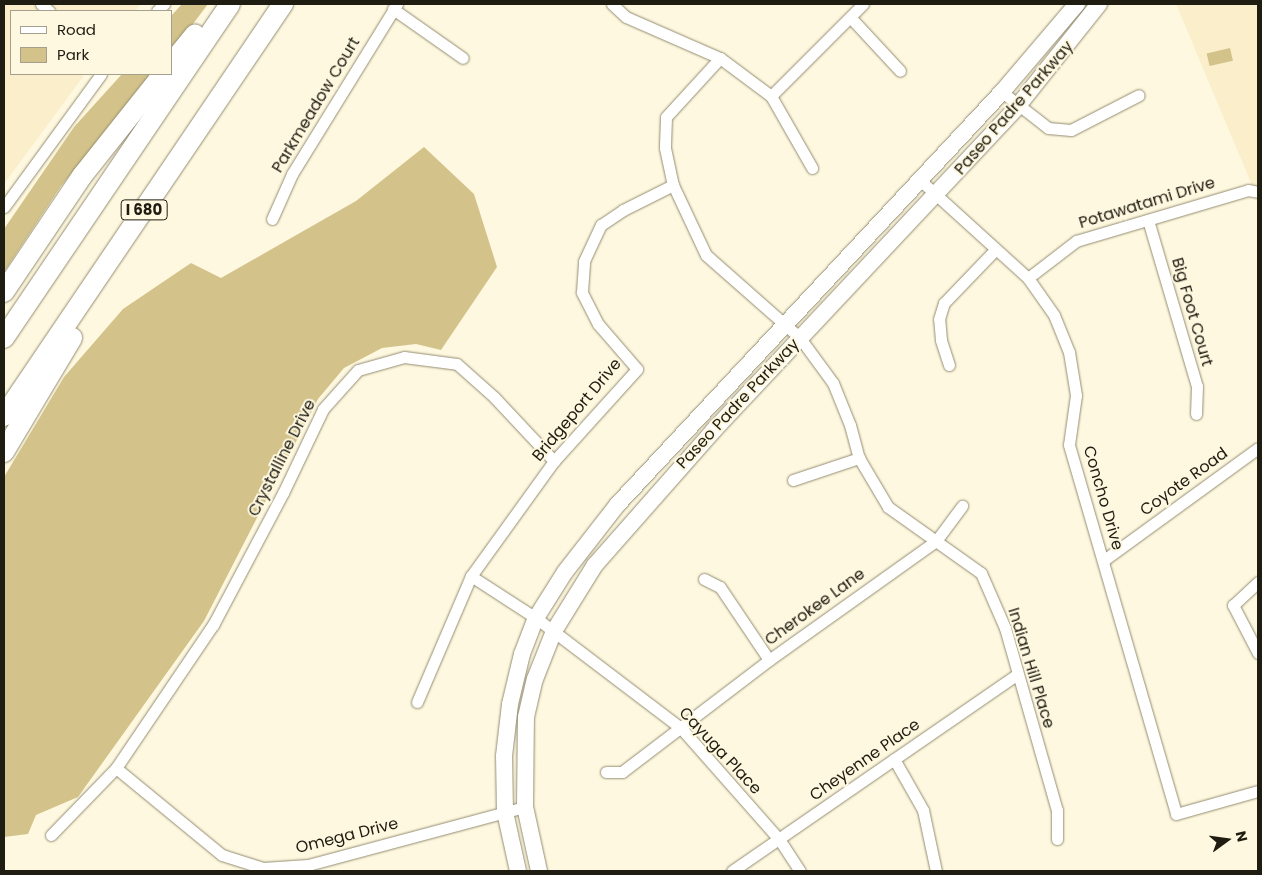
<!DOCTYPE html>
<style>
body{margin:0}
#map{position:relative;width:1262px;height:875px;overflow:hidden;background:#fef8e0;font-family:Poppins,sans-serif}
div>[style]{position:absolute}
.built>*{inset:0;background:#faefca}
.green>*{inset:0;background:#d3c38a;transform-origin:0 0}
.roads{filter:drop-shadow(0 0 1px #938c71) drop-shadow(0 0 1px #938c71)}
.minor>*{height:11px;margin:-5.5px;padding:0 5.5px;transform-origin:5.5px;border-radius:5.5px;background:#fff}
.secondary>*{height:16px;margin:-8px;padding:0 8px;transform-origin:8px;border-radius:8px;background:#fff}
.motorway>*{height:20px;margin:-10px;padding:0 10px;transform-origin:10px;border-radius:10px;background:#fff}
span{translate:-50% -50%;white-space:nowrap;text-align:center;line-height:1.15;-webkit-text-stroke:4px #fef8e0;paint-order:stroke}
.shield-label span{padding:1px 4px;background:#fef8e0;border:1px solid;border-radius:4px;-webkit-text-stroke-width:0}
.shield-label{font-size:15px;color:#1f1c11;font-weight:700}
.street-label{font-size:16px;color:#1f1c11}
.frame{position:absolute;inset:0;border:5px solid #1f1c11;pointer-events:none}
.legend{position:absolute;left:10px;top:10px;width:162px;height:65px;box-sizing:border-box;background:#fef8e0;border:1px solid #a5a08d;margin:0;padding:6px 9px;list-style:none;font-size:15px;color:#1f1c11}
.legend li{display:flex;align-items:center;gap:10px;height:25px}
.legend b{width:25px;border:1px solid #a5a08d}
.north{position:absolute;left:1202px;top:815px;width:50px;height:50px;-webkit-text-stroke:4px #fef8e0;paint-order:stroke;rotate:76deg;font-size:14px;font-weight:700;line-height:20px;text-align:center;color:#1f1c11}
.north::after{content:'';display:block;margin:auto;width:18px;height:22px;background:#1f1c11;clip-path:polygon(50% 0,100% 100%,50% 72%,0 100%)}
</style>
<div id="map">
<div class="built">
<i style="clip-path:polygon(4px 4px,141px 4px,135px 11px,11px 11px,11px 74px,85px 74px,4px 184px)"></i>
<i style="clip-path:polygon(1176px 4px,1258px 4px,1258px 189px,1254px 190px)"></i>
</div>
<div class="green">
<i style="clip-path:polygon(182px 4px,208px 4px,171px 53px,171px 16px)"></i>
<i style="left:1230px;top:48px;width:13px;height:24px;rotate:77deg"></i>
<i style="clip-path:polygon(122px 74px,154px 74px,61px 186px,4px 272px,4px 229px,74px 127px)"></i>
<i style="clip-path:polygon(424px 147px,474px 194px,497px 267px,441px 350px,416px 344px,382px 348px,344px 368px,318px 399px,204px 621px,78px 797px,36px 815px,28px 834px,4px 837px,4px 477px,64px 377px,123px 309px,191px 263px,221px 278px,356px 201px)"></i>
</div>
<div class="roads">
<div class="minor">
<i style="left:41px;top:4px;width:11px;rotate:41deg"></i>
<i style="left:612px;top:4px;width:19px;rotate:43deg"></i>
<i style="left:626px;top:17px;width:103px;rotate:23.6deg"></i>
<i style="left:720px;top:58px;width:64px;rotate:36.7deg"></i>
<i style="left:771px;top:96px;width:83px;rotate:60.3deg"></i>
<i style="left:393px;top:9px;width:85px;rotate:35deg"></i>
<i style="left:157px;top:11px;width:10px;rotate:-45deg"></i>
<i style="left:851px;top:18px;width:72px;rotate:47.2deg"></i>
<i style="left:720px;top:58px;width:80px;rotate:132.5deg"></i>
<i style="left:666px;top:117px;width:31px;rotate:92deg"></i>
<i style="left:665px;top:148px;width:38px;rotate:78deg"></i>
<i style="left:673px;top:185px;width:77px;rotate:64.8deg"></i>
<i style="left:706px;top:255px;width:125px;rotate:41.4deg"></i>
<i style="left:800px;top:338px;width:56px;rotate:53.7deg"></i>
<i style="left:833px;top:383px;width:45px;rotate:68deg"></i>
<i style="left:850px;top:425px;width:34px;rotate:75deg"></i>
<i style="left:859px;top:458px;width:57px;rotate:59.4deg"></i>
<i style="left:888px;top:507px;width:114px;rotate:35.4deg"></i>
<i style="left:981px;top:573px;width:60px;rotate:66.4deg"></i>
<i style="left:1005px;top:628px;width:189px;rotate:74.1deg"></i>
<i style="left:1057px;top:810px;width:29px;rotate:90deg"></i>
<i style="left:1002px;top:92px;width:58px;rotate:38deg"></i>
<i style="left:1048px;top:128px;width:23px;rotate:5deg"></i>
<i style="left:1071px;top:130px;width:76px;rotate:-27.2deg"></i>
<i style="left:771px;top:96px;width:130px;rotate:-45deg"></i>
<i style="left:921px;top:181px;width:144px;rotate:42.2deg"></i>
<i style="left:1028px;top:278px;width:45px;rotate:54.9deg"></i>
<i style="left:1054px;top:315px;width:40px;rotate:68deg"></i>
<i style="left:1069px;top:352px;width:44px;rotate:80.8deg"></i>
<i style="left:1076px;top:395px;width:50px;rotate:98deg"></i>
<i style="left:1069px;top:445px;width:384px;rotate:73.8deg"></i>
<i style="left:1176px;top:814px;width:85px;rotate:-15.7deg"></i>
<i style="left:4px;top:207px;width:165px;rotate:-53.9deg"></i>
<i style="left:272px;top:219px;width:49px;rotate:-66deg"></i>
<i style="left:292px;top:174px;width:200px;rotate:-58.3deg"></i>
<i style="left:1148px;top:220px;width:173px;rotate:73.6deg"></i>
<i style="left:1197px;top:386px;width:28px;rotate:92deg"></i>
<i style="left:1028px;top:278px;width:61px;rotate:-37.6deg"></i>
<i style="left:1076px;top:241px;width:179px;rotate:-16.5deg"></i>
<i style="left:1248px;top:190px;width:10px;rotate:11deg"></i>
<i style="left:949px;top:365px;width:26px;rotate:-108deg"></i>
<i style="left:941px;top:340px;width:21px;rotate:-95deg"></i>
<i style="left:939px;top:319px;width:17px;rotate:-73deg"></i>
<i style="left:944px;top:303px;width:74px;rotate:-46.1deg"></i>
<i style="left:793px;top:480px;width:70px;rotate:-18.4deg"></i>
<i style="left:1104px;top:560px;width:190px;rotate:-36deg"></i>
<i style="left:471px;top:576px;width:77px;rotate:32.9deg"></i>
<i style="left:536px;top:618px;width:182px;rotate:37.2deg"></i>
<i style="left:681px;top:728px;width:148px;rotate:48.6deg"></i>
<i style="left:779px;top:839px;width:38px;rotate:57deg"></i>
<i style="left:704px;top:579px;width:18px;rotate:27deg"></i>
<i style="left:720px;top:587px;width:88px;rotate:56.1deg"></i>
<i style="left:1258px;top:582px;width:34px;rotate:137deg"></i>
<i style="left:1233px;top:605px;width:54px;rotate:62.5deg"></i>
<i style="left:417px;top:702px;width:137px;rotate:-66.8deg"></i>
<i style="left:471px;top:576px;width:142px;rotate:-54.2deg"></i>
<i style="left:554px;top:461px;width:124px;rotate:-47.9deg"></i>
<i style="left:637px;top:369px;width:60px;rotate:-130.9deg"></i>
<i style="left:598px;top:324px;width:36px;rotate:-117deg"></i>
<i style="left:582px;top:292px;width:31px;rotate:-86deg"></i>
<i style="left:584px;top:261px;width:40px;rotate:-65deg"></i>
<i style="left:601px;top:225px;width:27px;rotate:-34deg"></i>
<i style="left:623px;top:210px;width:56px;rotate:-26.6deg"></i>
<i style="left:894px;top:759px;width:59px;rotate:60.4deg"></i>
<i style="left:923px;top:810px;width:62px;rotate:78deg"></i>
<i style="left:116px;top:768px;width:137px;rotate:39.4deg"></i>
<i style="left:222px;top:855px;width:43px;rotate:17.6deg"></i>
<i style="left:263px;top:868px;width:45px;rotate:-3.8deg"></i>
<i style="left:308px;top:865px;width:225px;rotate:-15deg"></i>
<i style="left:606px;top:772px;width:16px"></i>
<i style="left:622px;top:772px;width:185px;rotate:-37.3deg"></i>
<i style="left:769px;top:660px;width:205px;rotate:-35.5deg"></i>
<i style="left:936px;top:541px;width:44px;rotate:-53.4deg"></i>
<i style="left:51px;top:835px;width:93px;rotate:-45.9deg"></i>
<i style="left:116px;top:768px;width:173px;rotate:-55.9deg"></i>
<i style="left:213px;top:625px;width:149px;rotate:-62.1deg"></i>
<i style="left:283px;top:493px;width:93px;rotate:-64.5deg"></i>
<i style="left:323px;top:409px;width:52px;rotate:-48.1deg"></i>
<i style="left:358px;top:370px;width:48px;rotate:-15.8deg"></i>
<i style="left:404px;top:357px;width:53px;rotate:7.5deg"></i>
<i style="left:457px;top:364px;width:50px;rotate:41.7deg"></i>
<i style="left:494px;top:397px;width:88px;rotate:46.8deg"></i>
<i style="left:732px;top:871px;width:345px;rotate:-34.6deg"></i>
</div>
<div class="secondary">
<i style="left:518px;top:871px;width:60px;rotate:-102.4deg"></i>
<i style="left:505px;top:812px;width:56px;rotate:-91deg"></i>
<i style="left:504px;top:756px;width:52px;rotate:-83.4deg"></i>
<i style="left:510px;top:704px;width:51px;rotate:-76.5deg"></i>
<i style="left:522px;top:654px;width:39px;rotate:-69deg"></i>
<i style="left:536px;top:618px;width:54px;rotate:-57.8deg"></i>
<i style="left:565px;top:572px;width:86px;rotate:-52.1deg"></i>
<i style="left:618px;top:504px;width:563px;rotate:-47.01deg"></i>
<i style="left:1002px;top:92px;width:116px;rotate:-49.6deg"></i>
<i style="left:539px;top:871px;width:66px;rotate:-102.3deg"></i>
<i style="left:525px;top:807px;width:90px;rotate:-89.4deg"></i>
<i style="left:526px;top:717px;width:39px;rotate:-77deg"></i>
<i style="left:535px;top:679px;width:52px;rotate:-68.4deg"></i>
<i style="left:554px;top:631px;width:78px;rotate:-58.2deg"></i>
<i style="left:595px;top:565px;width:180px;rotate:-48.6deg"></i>
<i style="left:714px;top:430px;width:443px;rotate:-46.8deg"></i>
<i style="left:1017px;top:107px;width:132px;rotate:-51.5deg"></i>
</div>
<div class="motorway">
<i style="left:171px;top:64px;width:38px;rotate:-51deg"></i>
<i style="left:4px;top:292px;width:140px;rotate:-56.1deg"></i>
<i style="left:82px;top:176px;width:130px;rotate:-51.5deg"></i>
<i style="left:4px;top:338px;width:403px;rotate:-55.9deg"></i>
<i style="left:4px;top:416px;width:498px;rotate:-55.9deg"></i>
<i style="left:4px;top:452px;width:133px;rotate:-59.2deg"></i>
</div>
</div>
<div class="shield-label">
<span style="left:144px;top:210px">I 680</span>
</div>
<div class="street-label">
<span style="left:316px;top:105px;rotate:-59deg">Parkmeadow Court</span>
<span style="left:1014px;top:108px;rotate:-49deg">Paseo Padre Parkway</span>
<span style="left:1147px;top:203px;rotate:-17deg">Potawatami Drive</span>
<span style="left:1192px;top:312px;rotate:74deg">Big Foot Court</span>
<span style="left:738px;top:404px;rotate:-47deg">Paseo Padre Parkway</span>
<span style="left:577px;top:410px;rotate:-50deg">Bridgeport Drive</span>
<span style="left:282px;top:458px;rotate:-63deg">Crystalline Drive</span>
<span style="left:1184px;top:482px;rotate:-36deg">Coyote Road</span>
<span style="left:1103px;top:498px;rotate:74deg">Concho Drive</span>
<span style="left:815px;top:607px;rotate:-36deg">Cherokee Lane</span>
<span style="left:1031px;top:668px;rotate:73deg">Indian Hill Place</span>
<span style="left:720px;top:751px;rotate:47deg">Cayuga Place</span>
<span style="left:865px;top:760px;rotate:-35deg">Cheyenne Place</span>
<span style="left:347px;top:836px;rotate:-14deg">Omega Drive</span>
</div>
<div class="frame"></div>
<ul class="legend">
<li><b style="height:6px;background:#fff"></b>Road</li>
<li><b style="height:14px;background:#d3c38a"></b>Park</li>
</ul>
<div class="north">N</div>
</div>
